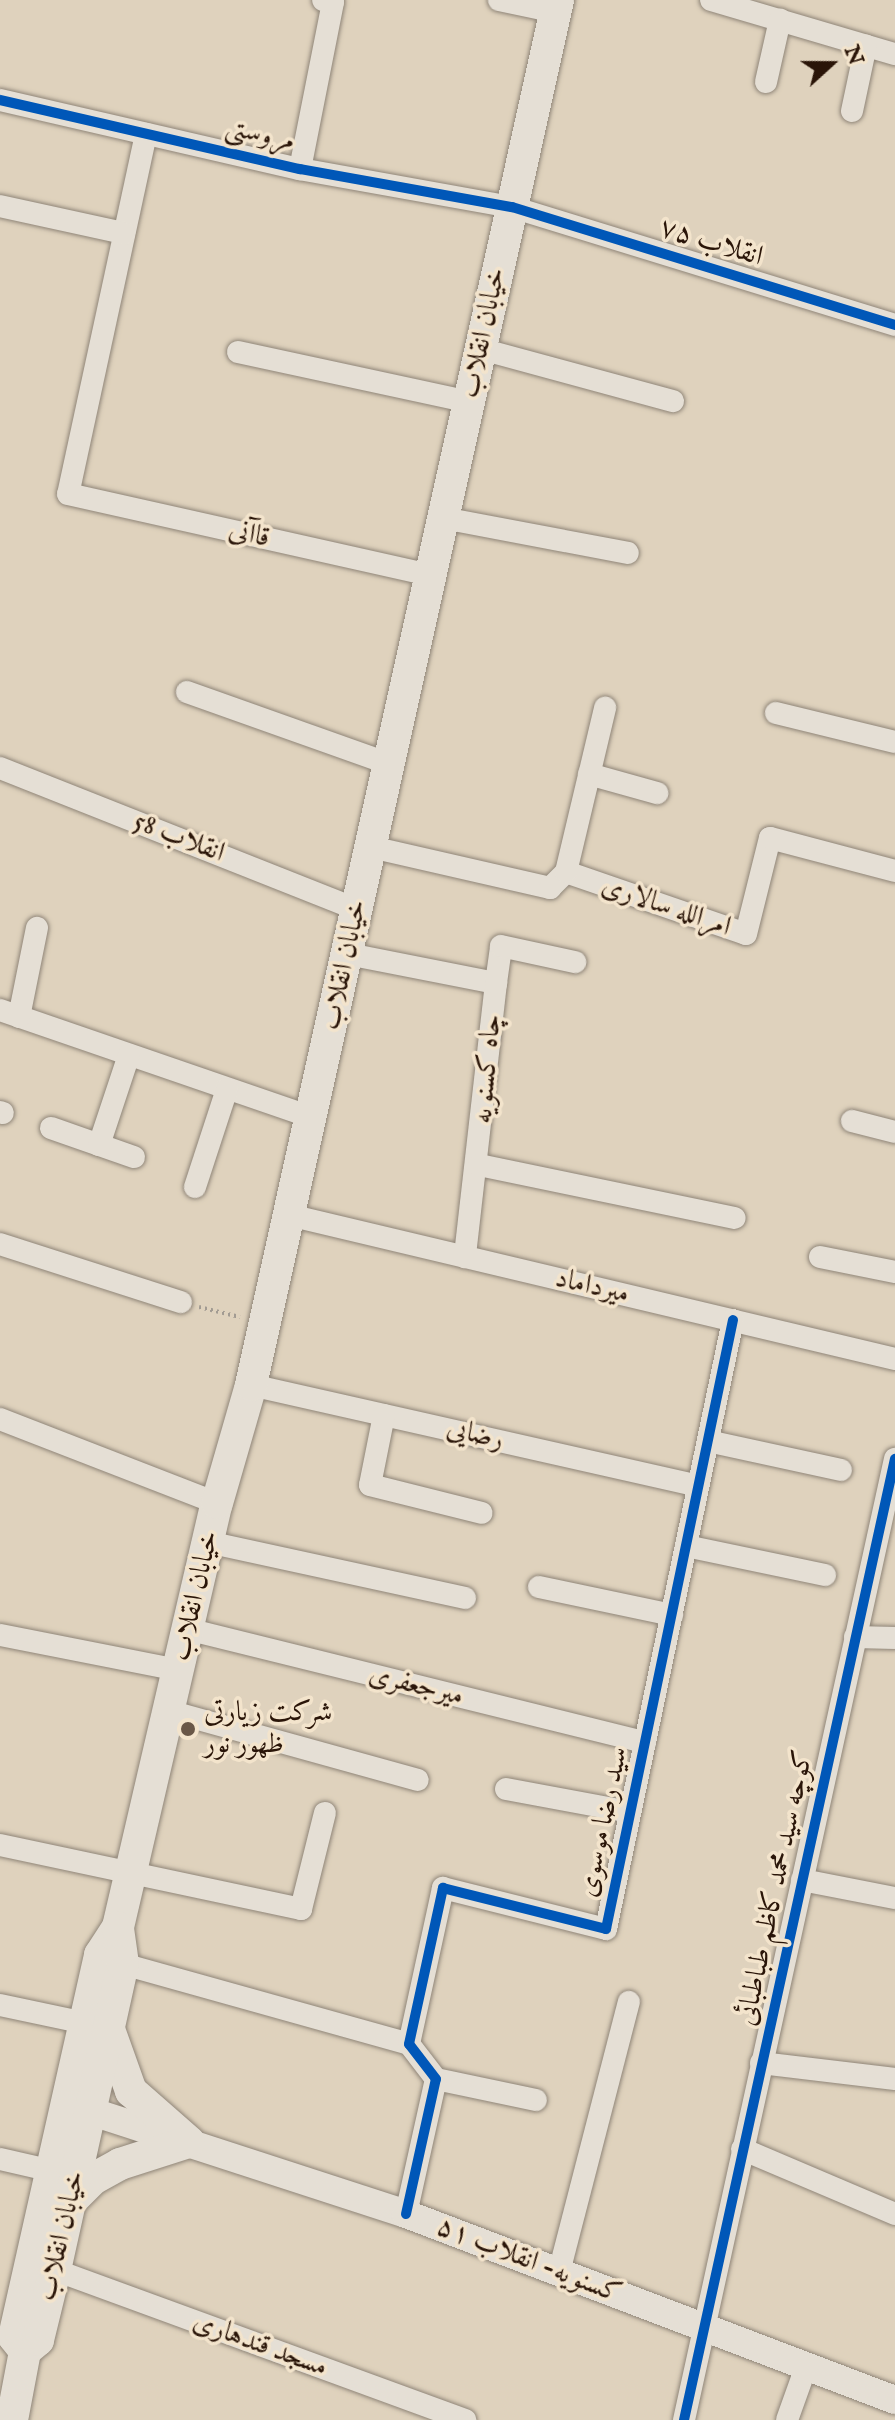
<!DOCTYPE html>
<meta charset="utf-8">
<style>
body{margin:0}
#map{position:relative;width:895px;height:2420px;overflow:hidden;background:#dfd2bd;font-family:"IM FELL English",Amiri,serif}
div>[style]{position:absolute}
.path>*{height:4px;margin-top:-2px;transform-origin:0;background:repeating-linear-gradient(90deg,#a29b92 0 2px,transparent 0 6px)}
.roads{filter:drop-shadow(0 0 2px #8f8578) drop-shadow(0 0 2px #8f8578)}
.minor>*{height:22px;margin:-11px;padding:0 11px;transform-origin:11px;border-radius:11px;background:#e5dfd5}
.tertiary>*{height:28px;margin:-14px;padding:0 14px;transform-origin:14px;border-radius:14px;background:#e5dfd5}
.secondary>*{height:32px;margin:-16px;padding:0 16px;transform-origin:16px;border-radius:16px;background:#e5dfd5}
.cycleway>*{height:10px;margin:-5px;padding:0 5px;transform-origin:5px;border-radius:5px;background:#0057b8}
.dots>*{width:22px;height:22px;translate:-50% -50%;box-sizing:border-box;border:4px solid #f3e4cc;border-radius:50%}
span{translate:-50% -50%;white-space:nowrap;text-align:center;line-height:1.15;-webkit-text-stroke:7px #f3e4cc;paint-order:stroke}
.street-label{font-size:28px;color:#2a1508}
.poi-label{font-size:28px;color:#2a1508}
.left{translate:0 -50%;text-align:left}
.north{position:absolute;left:791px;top:24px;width:80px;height:80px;-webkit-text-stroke:6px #f3e4cc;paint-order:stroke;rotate:69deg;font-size:22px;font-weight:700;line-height:32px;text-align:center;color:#2a1508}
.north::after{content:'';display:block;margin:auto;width:28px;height:36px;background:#2a1508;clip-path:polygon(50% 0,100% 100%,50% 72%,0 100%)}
</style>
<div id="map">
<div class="path">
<i style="left:199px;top:1307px;width:42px;rotate:13.7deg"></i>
</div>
<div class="roads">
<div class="minor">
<i style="left:499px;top:0;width:58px;rotate:11.9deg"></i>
<i style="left:711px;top:0;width:192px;rotate:16.4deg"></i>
<i style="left:766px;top:82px;width:64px;rotate:-77.3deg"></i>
<i style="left:0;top:100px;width:308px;rotate:13deg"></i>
<i style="left:300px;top:169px;width:215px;rotate:10.2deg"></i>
<i style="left:512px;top:207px;width:401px;rotate:17.1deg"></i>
<i style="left:852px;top:111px;width:67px;rotate:-78deg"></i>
<i style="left:146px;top:134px;width:368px;rotate:102.2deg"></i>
<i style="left:68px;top:494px;width:372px;rotate:12.6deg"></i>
<i style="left:300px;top:169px;width:170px;rotate:-78.8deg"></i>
<i style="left:333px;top:2px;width:10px;rotate:-169deg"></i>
<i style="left:0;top:206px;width:127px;rotate:12.3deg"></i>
<i style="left:481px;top:349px;width:199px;rotate:15.2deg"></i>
<i style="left:238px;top:352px;width:236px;rotate:12.2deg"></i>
<i style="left:443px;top:518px;width:188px;rotate:10.7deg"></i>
<i style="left:187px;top:692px;width:214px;rotate:19.6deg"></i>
<i style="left:776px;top:713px;width:122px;rotate:13.7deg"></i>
<i style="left:0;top:768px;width:384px;rotate:21.6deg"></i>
<i style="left:589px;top:774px;width:71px;rotate:15.6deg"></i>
<i style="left:371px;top:847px;width:184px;rotate:12.9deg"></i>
<i style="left:550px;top:888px;width:23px;rotate:-45deg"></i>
<i style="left:566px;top:872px;width:190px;rotate:19deg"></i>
<i style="left:746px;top:934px;width:99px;rotate:-76deg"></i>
<i style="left:770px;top:838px;width:129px;rotate:14.8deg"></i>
<i style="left:566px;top:872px;width:169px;rotate:-76.6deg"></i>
<i style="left:348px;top:954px;width:151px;rotate:11.1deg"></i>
<i style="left:496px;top:983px;width:276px;rotate:96.5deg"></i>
<i style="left:496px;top:983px;width:37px;rotate:-82deg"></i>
<i style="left:501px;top:946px;width:76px;rotate:12.2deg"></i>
<i style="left:0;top:1010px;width:329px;rotate:19deg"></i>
<i style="left:19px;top:1017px;width:91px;rotate:-78.6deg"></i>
<i style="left:0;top:1112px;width:3px;rotate:18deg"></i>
<i style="left:852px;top:1121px;width:44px;rotate:14.3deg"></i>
<i style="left:51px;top:1128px;width:88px;rotate:19.3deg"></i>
<i style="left:99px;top:1145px;width:95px;rotate:-71.6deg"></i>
<i style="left:479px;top:1165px;width:261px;rotate:11.7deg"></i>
<i style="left:195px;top:1187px;width:103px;rotate:-71.9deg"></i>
<i style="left:289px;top:1215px;width:623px;rotate:13.37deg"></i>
<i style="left:0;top:1244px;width:190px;rotate:17.8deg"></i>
<i style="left:820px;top:1257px;width:76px;rotate:11.3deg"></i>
<i style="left:251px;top:1385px;width:458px;rotate:12.7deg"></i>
<i style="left:384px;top:1415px;width:71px;rotate:101.3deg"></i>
<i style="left:370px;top:1485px;width:115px;rotate:14deg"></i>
<i style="left:0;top:1419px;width:233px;rotate:21.2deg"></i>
<i style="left:708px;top:1441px;width:136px;rotate:12.3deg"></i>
<i style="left:208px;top:1542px;width:263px;rotate:12.3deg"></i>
<i style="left:686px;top:1546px;width:142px;rotate:11.8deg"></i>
<i style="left:539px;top:1587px;width:136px;rotate:11.9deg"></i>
<i style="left:187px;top:1629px;width:472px;rotate:13.9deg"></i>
<i style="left:0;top:1635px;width:181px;rotate:11.1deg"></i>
<i style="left:855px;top:1637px;width:40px;rotate:1.4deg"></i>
<i style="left:169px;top:1711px;width:258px;rotate:15.5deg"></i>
<i style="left:506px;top:1789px;width:126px;rotate:10.5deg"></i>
<i style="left:0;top:1845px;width:308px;rotate:12deg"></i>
<i style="left:301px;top:1909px;width:99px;rotate:-76deg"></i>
<i style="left:802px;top:1880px;width:95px;rotate:11deg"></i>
<i style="left:123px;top:1964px;width:297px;rotate:15.6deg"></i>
<i style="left:0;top:2005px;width:87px;rotate:12deg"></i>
<i style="left:761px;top:2063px;width:135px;rotate:6.8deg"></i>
<i style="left:436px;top:2079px;width:102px;rotate:11.9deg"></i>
<i style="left:742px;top:2149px;width:166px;rotate:23deg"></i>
<i style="left:0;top:2159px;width:54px;rotate:12.8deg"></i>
<i style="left:406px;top:2214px;width:138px;rotate:-77.5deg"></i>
<i style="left:436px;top:2079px;width:44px;rotate:-127.6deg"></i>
<i style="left:409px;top:2044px;width:160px;rotate:-77.7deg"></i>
<i style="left:443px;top:1888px;width:168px;rotate:14.1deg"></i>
<i style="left:606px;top:1929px;width:622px;rotate:-78.22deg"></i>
<i style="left:55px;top:2270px;width:437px;rotate:20.1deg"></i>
<i style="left:559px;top:2272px;width:279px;rotate:-75.5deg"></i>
<i style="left:684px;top:2420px;width:984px;rotate:-77.62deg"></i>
<i style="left:787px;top:2420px;width:56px;rotate:-70.3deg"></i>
</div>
<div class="tertiary">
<i style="left:71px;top:2105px;width:352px;rotate:18deg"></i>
<i style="left:406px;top:2214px;width:523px;rotate:20.83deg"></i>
</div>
<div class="secondary">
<i style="left:110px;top:2032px;width:63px;rotate:70.4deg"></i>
<i style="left:131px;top:2091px;width:77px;rotate:41.3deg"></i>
<i style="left:70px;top:2202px;width:33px;rotate:-45deg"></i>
<i style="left:93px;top:2179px;width:31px;rotate:-29deg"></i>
<i style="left:120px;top:2164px;width:72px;rotate:-17.7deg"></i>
<i style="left:25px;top:2351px;width:18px;rotate:-128deg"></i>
<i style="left:14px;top:2337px;width:392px;rotate:-77.3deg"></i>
<i style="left:100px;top:1955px;width:33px;rotate:-57deg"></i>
<i style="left:118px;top:1927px;width:435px;rotate:-76.9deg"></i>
<i style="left:217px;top:1503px;width:123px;rotate:-73.9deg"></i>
<i style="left:251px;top:1385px;width:1419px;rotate:-77.5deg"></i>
<i style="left:12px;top:2420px;width:70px;rotate:-79.3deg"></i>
<i style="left:25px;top:2351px;width:17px;rotate:-40deg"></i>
<i style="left:38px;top:2340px;width:72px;rotate:-76.3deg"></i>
<i style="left:55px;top:2270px;width:313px;rotate:-77.5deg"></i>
<i style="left:123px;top:1964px;width:37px;rotate:-98deg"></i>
</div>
</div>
<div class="cycleway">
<i style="left:0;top:100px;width:308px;rotate:13deg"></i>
<i style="left:300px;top:169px;width:215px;rotate:10.2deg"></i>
<i style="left:512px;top:207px;width:401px;rotate:17.1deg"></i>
<i style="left:406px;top:2214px;width:138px;rotate:-77.5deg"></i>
<i style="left:436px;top:2079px;width:44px;rotate:-127.6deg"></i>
<i style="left:409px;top:2044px;width:160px;rotate:-77.7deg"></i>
<i style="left:443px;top:1888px;width:168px;rotate:14.1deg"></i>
<i style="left:606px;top:1929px;width:622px;rotate:-78.22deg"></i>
<i style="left:684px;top:2420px;width:984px;rotate:-77.62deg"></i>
</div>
<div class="dots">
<i style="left:188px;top:1729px;background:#695747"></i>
</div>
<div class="street-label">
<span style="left:260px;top:135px;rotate:13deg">مروستی</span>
<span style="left:711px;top:243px;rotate:17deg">انقلاب ۷۵</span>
<span style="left:484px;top:333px;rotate:-78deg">خیابان انقلاب</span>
<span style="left:249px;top:535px;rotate:13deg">قاآنی</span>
<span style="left:179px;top:838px;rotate:21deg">انقلاب 58</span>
<span style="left:666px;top:907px;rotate:19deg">امرالله سالاری</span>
<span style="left:345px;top:965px;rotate:-78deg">خیابان انقلاب</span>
<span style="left:488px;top:1069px;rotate:-85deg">چاه کسنویه</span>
<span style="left:592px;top:1287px;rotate:13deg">میرداماد</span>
<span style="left:475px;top:1435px;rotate:13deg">رضایی</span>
<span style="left:196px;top:1596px;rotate:-77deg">خیابان انقلاب</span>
<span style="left:416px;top:1686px;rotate:14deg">میرجعفری</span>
<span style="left:604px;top:1822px;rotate:-78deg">سید رضا موسوی</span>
<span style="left:776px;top:1888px;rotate:-78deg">کوچه سید محمد کاظم طباطبائی</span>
<span style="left:62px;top:2236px;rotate:-77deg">خیابان انقلاب</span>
<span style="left:529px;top:2261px;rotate:21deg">کسنویه- انقلاب ۵۱</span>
<span style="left:260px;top:2345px;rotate:20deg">مسجد قندهاری</span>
</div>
<div class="poi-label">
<span class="left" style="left:204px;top:1729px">شرکت زیارتی<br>ظهور نور</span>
</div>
<div class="north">N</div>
</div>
